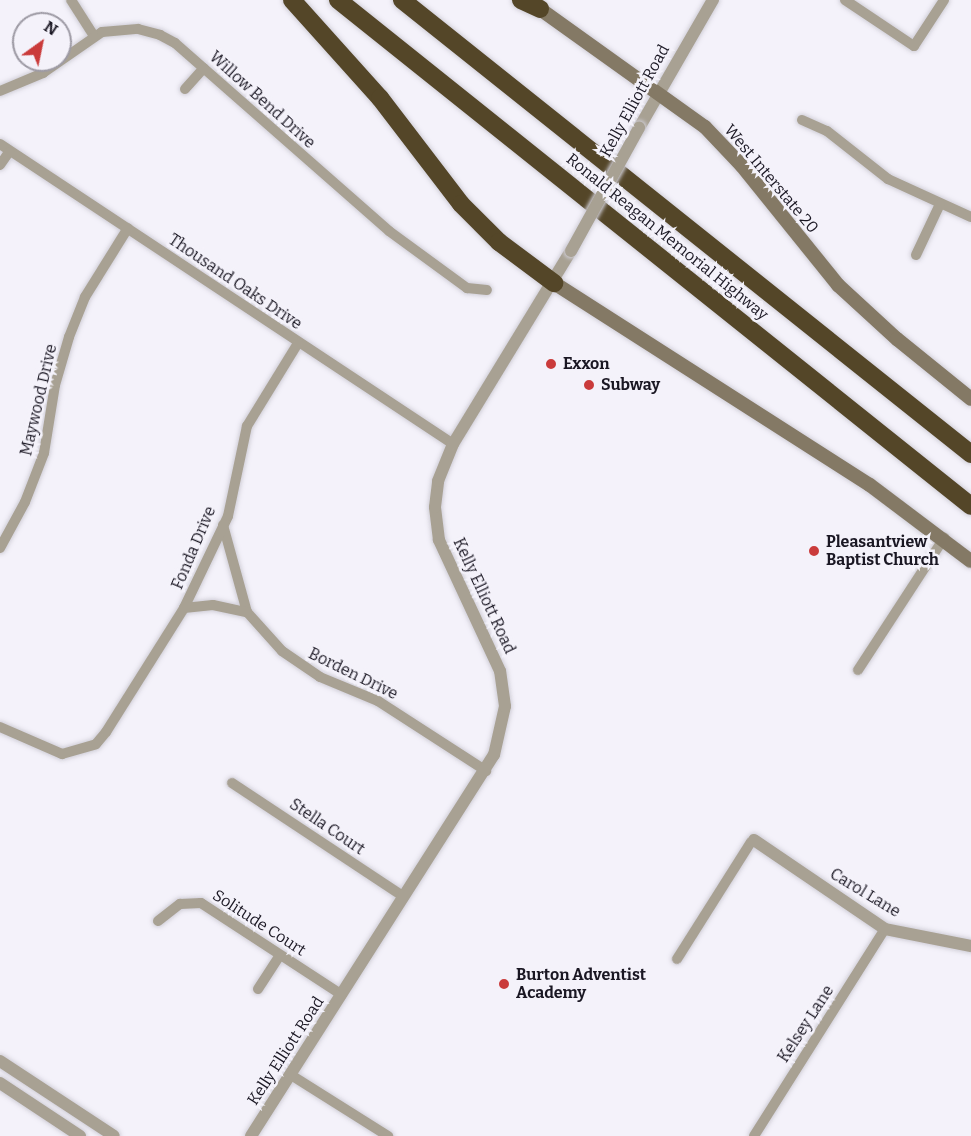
<!DOCTYPE html>
<style>
body{margin:0}
#map{position:relative;width:971px;height:1136px;overflow:hidden;background:#f4f2fa;font-family:Bitter,serif}
div>[style]{position:absolute}
.roads{filter:drop-shadow(0 0 2px #d1cfd8) drop-shadow(0 0 2px #d1cfd8)}
.minor>*{height:10px;margin:-5px;padding:0 5px;transform-origin:5px;border-radius:5px;background:#a8a193}
.tertiary>*{height:12px;margin:-6px;padding:0 6px;transform-origin:6px;border-radius:6px;background:#a8a193}
.secondary>*{height:14px;margin:-7px;padding:0 7px;transform-origin:7px;border-radius:7px;background:#847965}
.motorway>*{height:18px;margin:-9px;padding:0 9px;transform-origin:9px;border-radius:9px;background:#544628}
.bridges{filter:drop-shadow(0 0 2px #d1cfd8) drop-shadow(0 0 2px #d1cfd8)}
.tertiary-bridge>*{height:12px;margin:-6px;padding:0 6px;transform-origin:6px;border-radius:6px;background:#a8a193}
.dots>*{width:16px;height:16px;translate:-50% -50%;box-sizing:border-box;border:3px solid #f4f2fa;border-radius:50%}
span{translate:-50% -50%;white-space:nowrap;text-align:center;line-height:1.15;-webkit-text-stroke:5px #f4f2fa;paint-order:stroke}
.street-label{font-size:16px;color:#1a1723}
.poi-label{font-size:16px;color:#1a1723;font-weight:700}
.left{translate:0 -50%;text-align:left}
.north{position:absolute;left:12px;top:12px;width:60px;height:60px;box-sizing:border-box;background:#f4f2fa;border:2px solid #9d9aa4;border-radius:50%;rotate:33deg;font-size:16px;font-weight:700;line-height:24px;text-align:center;color:#1a1723}
.north::after{content:'';display:block;margin:auto;width:21px;height:27px;background:#ca3b3b;clip-path:polygon(50% 0,100% 100%,50% 72%,0 100%)}
</style>
<div id="map">
<div class="roads">
<div class="minor">
<i style="left:71px;top:0;width:43px;rotate:57.4deg"></i>
<i style="left:845px;top:0;width:83px;rotate:33.7deg"></i>
<i style="left:914px;top:46px;width:55px;rotate:-56.9deg"></i>
<i style="left:185px;top:89px;width:28px;rotate:-48deg"></i>
<i style="left:0;top:91px;width:47px;rotate:-22.7deg"></i>
<i style="left:43px;top:73px;width:72px;rotate:-34.8deg"></i>
<i style="left:102px;top:32px;width:36px;rotate:-5deg"></i>
<i style="left:138px;top:29px;width:23px;rotate:15deg"></i>
<i style="left:160px;top:35px;width:17px;rotate:28deg"></i>
<i style="left:175px;top:43px;width:285px;rotate:41.3deg"></i>
<i style="left:389px;top:231px;width:97px;rotate:36.2deg"></i>
<i style="left:467px;top:288px;width:20px;rotate:6deg"></i>
<i style="left:802px;top:120px;width:27px;rotate:24deg"></i>
<i style="left:827px;top:131px;width:78px;rotate:38.2deg"></i>
<i style="left:888px;top:179px;width:91px;rotate:24.6deg"></i>
<i style="left:0;top:144px;width:543px;rotate:33.51deg"></i>
<i style="left:0;top:165px;width:16px;rotate:-55deg"></i>
<i style="left:916px;top:255px;width:56px;rotate:-64.8deg"></i>
<i style="left:223px;top:525px;width:90px;rotate:74.6deg"></i>
<i style="left:247px;top:612px;width:52px;rotate:48.1deg"></i>
<i style="left:282px;top:651px;width:46px;rotate:34.4deg"></i>
<i style="left:320px;top:677px;width:63px;rotate:22.5deg"></i>
<i style="left:378px;top:701px;width:129px;rotate:32.9deg"></i>
<i style="left:0;top:548px;width:52px;rotate:-61.5deg"></i>
<i style="left:25px;top:502px;width:53px;rotate:-68.8deg"></i>
<i style="left:44px;top:453px;width:69px;rotate:-80.8deg"></i>
<i style="left:55px;top:385px;width:50px;rotate:-73.7deg"></i>
<i style="left:69px;top:337px;width:43px;rotate:-68.2deg"></i>
<i style="left:85px;top:297px;width:81px;rotate:-58.1deg"></i>
<i style="left:184px;top:608px;width:29px;rotate:-6deg"></i>
<i style="left:213px;top:605px;width:35px;rotate:12deg"></i>
<i style="left:858px;top:670px;width:158px;rotate:-56.9deg"></i>
<i style="left:0;top:727px;width:68px;rotate:23.5deg"></i>
<i style="left:62px;top:754px;width:35px;rotate:-16deg"></i>
<i style="left:96px;top:744px;width:16px;rotate:-50deg"></i>
<i style="left:106px;top:732px;width:146px;rotate:-57.8deg"></i>
<i style="left:184px;top:608px;width:102px;rotate:-64.4deg"></i>
<i style="left:228px;top:516px;width:92px;rotate:-78.1deg"></i>
<i style="left:247px;top:426px;width:97px;rotate:-58.4deg"></i>
<i style="left:232px;top:783px;width:206px;rotate:33.5deg"></i>
<i style="left:158px;top:921px;width:28px;rotate:-38deg"></i>
<i style="left:180px;top:904px;width:21px;rotate:-3deg"></i>
<i style="left:201px;top:903px;width:168px;rotate:33.1deg"></i>
<i style="left:677px;top:959px;width:138px;rotate:-57.7deg"></i>
<i style="left:258px;top:989px;width:40px;rotate:-57.1deg"></i>
<i style="left:291px;top:1075px;width:115px;rotate:32.2deg"></i>
<i style="left:754px;top:1136px;width:245px;rotate:-57.7deg"></i>
</div>
<div class="tertiary">
<i style="left:639px;top:128px;width:148px;rotate:-60deg"></i>
<i style="left:754px;top:840px;width:158px;rotate:34.2deg"></i>
<i style="left:885px;top:929px;width:88px;rotate:11.2deg"></i>
<i style="left:0;top:1061px;width:136px;rotate:33.3deg"></i>
<i style="left:0;top:1083px;width:96px;rotate:33.5deg"></i>
<i style="left:251px;top:1136px;width:452px;rotate:-57.5deg"></i>
<i style="left:494px;top:755px;width:50px;rotate:-77.3deg"></i>
<i style="left:505px;top:706px;width:35px;rotate:-98deg"></i>
<i style="left:500px;top:671px;width:145px;rotate:-115deg"></i>
<i style="left:439px;top:540px;width:33px;rotate:-97deg"></i>
<i style="left:435px;top:507px;width:26px;rotate:-83deg"></i>
<i style="left:438px;top:481px;width:40px;rotate:-68deg"></i>
<i style="left:453px;top:444px;width:226px;rotate:-58.6deg"></i>
</div>
<div class="secondary">
<i style="left:540px;top:9px;width:203px;rotate:35.6deg"></i>
<i style="left:705px;top:127px;width:54px;rotate:46.5deg"></i>
<i style="left:742px;top:166px;width:153px;rotate:51.1deg"></i>
<i style="left:838px;top:285px;width:80px;rotate:42.5deg"></i>
<i style="left:897px;top:339px;width:95px;rotate:39deg"></i>
<i style="left:554px;top:283px;width:375px;rotate:32.6deg"></i>
<i style="left:870px;top:485px;width:126px;rotate:37deg"></i>
</div>
<div class="motorway">
<i style="left:292px;top:0;width:132px;rotate:48.1deg"></i>
<i style="left:380px;top:98px;width:133px;rotate:52.6deg"></i>
<i style="left:461px;top:204px;width:54px;rotate:45deg"></i>
<i style="left:499px;top:242px;width:69px;rotate:36.7deg"></i>
<i style="left:338px;top:0;width:810px;rotate:38.64deg"></i>
<i style="left:402px;top:0;width:728px;rotate:38.59deg"></i>
<i style="left:521px;top:0;width:21px;rotate:25deg"></i>
</div>
</div>
<div class="bridges">
<div class="tertiary-bridge">
<i style="left:571px;top:251px;width:141px;rotate:-61.1deg"></i>
</div>
</div>
<div class="dots">
<i style="left:551px;top:364px;background:#ca3b3b"></i>
<i style="left:589px;top:385px;background:#ca3b3b"></i>
<i style="left:814px;top:551px;background:#ca3b3b"></i>
<i style="left:504px;top:984px;background:#ca3b3b"></i>
</div>
<div class="street-label">
<span style="left:262px;top:100px;rotate:42deg">Willow Bend Drive</span>
<span style="left:635px;top:101px;rotate:-61deg">Kelly Elliott Road</span>
<span style="left:771px;top:179px;rotate:50deg">West Interstate 20</span>
<span style="left:667px;top:237px;rotate:39deg">Ronald Reagan Memorial Highway</span>
<span style="left:235px;top:282px;rotate:34deg">Thousand Oaks Drive</span>
<span style="left:39px;top:400px;rotate:-77deg">Maywood Drive</span>
<span style="left:194px;top:548px;rotate:-67deg">Fonda Drive</span>
<span style="left:484px;top:596px;rotate:65deg">Kelly Elliott Road</span>
<span style="left:353px;top:674px;rotate:26deg">Borden Drive</span>
<span style="left:327px;top:827px;rotate:34deg">Stella Court</span>
<span style="left:865px;top:893px;rotate:31deg">Carol Lane</span>
<span style="left:259px;top:923px;rotate:33deg">Solitude Court</span>
<span style="left:806px;top:1024px;rotate:-57deg">Kelsey Lane</span>
<span style="left:286px;top:1051px;rotate:-57deg">Kelly Elliott Road</span>
</div>
<div class="poi-label">
<span class="left" style="left:563px;top:364px">Exxon</span>
<span class="left" style="left:601px;top:385px">Subway</span>
<span class="left" style="left:826px;top:551px">Pleasantview<br>Baptist Church</span>
<span class="left" style="left:516px;top:984px">Burton Adventist<br>Academy</span>
</div>
<div class="north">N</div>
</div>
